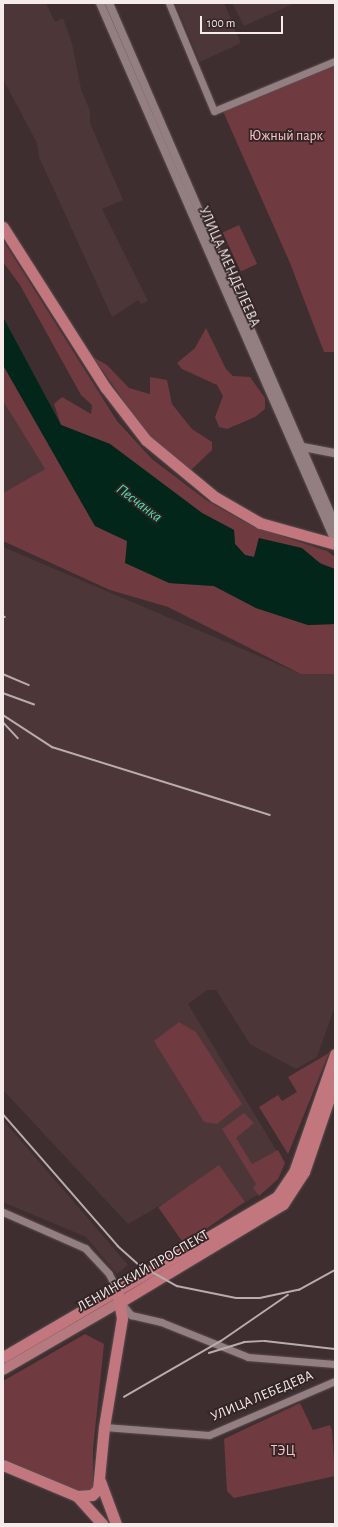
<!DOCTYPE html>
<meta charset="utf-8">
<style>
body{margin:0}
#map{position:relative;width:338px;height:1527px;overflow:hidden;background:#3e2e2f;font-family:"Alegreya Sans",sans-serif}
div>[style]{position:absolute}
.built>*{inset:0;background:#4c3638}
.green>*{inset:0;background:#6f3a40;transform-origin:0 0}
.water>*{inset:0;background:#02271a}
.roads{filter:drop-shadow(0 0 1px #5a4d4e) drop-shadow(0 0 1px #5a4d4e)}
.minor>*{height:7px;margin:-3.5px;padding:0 3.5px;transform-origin:3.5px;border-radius:3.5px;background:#937f81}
.tertiary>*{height:8px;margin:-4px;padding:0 4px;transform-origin:4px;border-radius:4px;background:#937f81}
.primary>*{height:10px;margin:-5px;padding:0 5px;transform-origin:5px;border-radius:5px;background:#b6797f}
.trunk>*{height:11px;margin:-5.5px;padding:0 5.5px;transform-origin:5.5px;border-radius:5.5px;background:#c2777e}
.rail>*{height:1.5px;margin:-0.75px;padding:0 0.75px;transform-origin:0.75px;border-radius:0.75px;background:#b8acad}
span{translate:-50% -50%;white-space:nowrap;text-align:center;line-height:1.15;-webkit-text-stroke:3.5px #332425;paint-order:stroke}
.park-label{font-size:14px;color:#f8c4c7}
.street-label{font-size:14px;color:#f5ebeb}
.water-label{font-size:15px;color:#4be5b0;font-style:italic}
.frame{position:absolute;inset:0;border:4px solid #f5ebeb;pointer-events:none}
.scale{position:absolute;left:200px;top:16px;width:83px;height:18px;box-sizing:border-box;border:2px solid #f5ebeb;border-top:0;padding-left:5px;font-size:12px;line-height:14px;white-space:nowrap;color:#f5ebeb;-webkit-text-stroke:3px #332425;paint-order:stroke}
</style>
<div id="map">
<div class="built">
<i style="clip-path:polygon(3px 3px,46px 3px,55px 22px,63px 18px,72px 43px,81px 89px,90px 111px,90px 123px,123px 200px,102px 209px,148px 301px,141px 304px,138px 300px,112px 317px,39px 157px,37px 143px,3px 79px)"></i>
<i style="clip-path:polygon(175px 3px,224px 3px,241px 43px,200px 62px)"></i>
<i style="clip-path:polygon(232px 3px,295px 3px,244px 26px)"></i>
<i style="clip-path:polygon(3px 401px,45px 469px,3px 493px)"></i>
<i style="clip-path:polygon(3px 547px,301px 674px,335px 674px,335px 1006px,317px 1057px,296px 1069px,250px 1044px,216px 990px,207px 990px,188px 1004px,284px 1163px,278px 1179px,264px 1191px,182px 1239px,161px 1205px,128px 1224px,3px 1090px)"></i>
<i style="clip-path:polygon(3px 1120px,128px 1265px,117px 1274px,86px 1237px,3px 1202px)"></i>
</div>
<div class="green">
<i style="clip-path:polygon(335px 62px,335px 352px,324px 352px,290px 263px,222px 109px)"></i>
<i style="left:239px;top:225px;width:43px;height:18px;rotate:65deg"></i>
<i style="clip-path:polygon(3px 240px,117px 421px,152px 459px,206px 500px,254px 527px,327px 551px,335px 557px,335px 569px,259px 538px,254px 557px,245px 555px,235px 544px,234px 530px,202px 513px,110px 444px,61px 425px,54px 404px,62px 397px,91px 414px,92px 405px,81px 395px,20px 285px,3px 262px)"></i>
<i style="clip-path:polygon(206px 328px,226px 369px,233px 376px,250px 377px,265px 398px,265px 409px,255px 417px,227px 429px,219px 427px,215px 417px,223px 396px,217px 385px,182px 369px,177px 363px,195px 348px)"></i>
<i style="clip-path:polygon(93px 357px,107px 365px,129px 388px,150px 394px,150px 377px,167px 380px,172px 404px,192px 429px,212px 442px,212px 450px,189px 472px,147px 434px)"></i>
<i style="clip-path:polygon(3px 365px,95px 526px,127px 541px,169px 583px,214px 586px,256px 608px,308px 625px,335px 624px,335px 674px,301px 674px,168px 607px,110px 590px,3px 541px,3px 493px,45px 469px,3px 401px)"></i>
<i style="clip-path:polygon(179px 1022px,196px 1032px,242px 1104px,217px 1124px,204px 1122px,154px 1041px)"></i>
<i style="clip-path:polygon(329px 1053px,288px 1154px,259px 1107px,278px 1095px,282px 1101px,297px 1092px,288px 1077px)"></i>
<i style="clip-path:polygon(244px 1113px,254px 1123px,236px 1138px,252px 1164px,278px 1150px,285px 1163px,278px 1179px,259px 1196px,253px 1188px,256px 1184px,222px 1129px)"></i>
<i style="left:219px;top:1165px;width:45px;height:74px;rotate:55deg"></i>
<i style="clip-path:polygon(85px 1334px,104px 1344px,93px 1449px,93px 1488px,83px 1494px,3px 1459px,3px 1381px)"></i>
<i style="clip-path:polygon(300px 1403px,313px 1430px,330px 1425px,332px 1430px,335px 1476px,234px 1498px,227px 1491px,224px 1439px)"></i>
</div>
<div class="water">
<i style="clip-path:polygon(3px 317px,61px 425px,110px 444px,202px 513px,234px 530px,235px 544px,245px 555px,254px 557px,259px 538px,302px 548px,321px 564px,335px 569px,335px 624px,308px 625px,256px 608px,214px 586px,169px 583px,125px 563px,127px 541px,95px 526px,3px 365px)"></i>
</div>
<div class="roads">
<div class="minor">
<i style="left:169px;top:3px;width:117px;rotate:67.4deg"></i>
<i style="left:214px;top:111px;width:131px;rotate:-22.5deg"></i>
<i style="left:3px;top:1212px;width:90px;rotate:23.7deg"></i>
<i style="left:85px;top:1248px;width:35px;rotate:47deg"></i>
<i style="left:109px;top:1274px;width:18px;rotate:63deg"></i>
<i style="left:121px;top:1303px;width:16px;rotate:50deg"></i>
<i style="left:131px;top:1315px;width:31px;rotate:13deg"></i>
<i style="left:161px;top:1322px;width:94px;rotate:21.9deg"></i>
<i style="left:248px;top:1357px;width:87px;rotate:4.6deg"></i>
<i style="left:104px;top:1427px;width:105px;rotate:4.4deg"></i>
<i style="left:209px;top:1435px;width:137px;rotate:-23.2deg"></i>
</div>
<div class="tertiary">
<i style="left:100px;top:3px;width:587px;rotate:66.4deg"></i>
<i style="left:109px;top:3px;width:568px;rotate:66.55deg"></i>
<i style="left:303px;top:447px;width:33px;rotate:11deg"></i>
</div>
<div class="primary">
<i style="left:3px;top:1370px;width:135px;rotate:-30.2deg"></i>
</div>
<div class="trunk">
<i style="left:3px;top:227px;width:190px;rotate:57.5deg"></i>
<i style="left:105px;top:387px;width:67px;rotate:52.3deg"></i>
<i style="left:146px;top:440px;width:89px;rotate:39.6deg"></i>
<i style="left:215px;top:497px;width:52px;rotate:30deg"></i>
<i style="left:260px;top:523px;width:78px;rotate:15.6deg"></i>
<i style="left:120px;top:1302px;width:190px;rotate:-31deg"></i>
<i style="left:283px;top:1204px;width:38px;rotate:-57deg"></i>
<i style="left:304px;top:1172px;width:96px;rotate:-71.2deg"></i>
<i style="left:3px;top:1357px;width:317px;rotate:-30.3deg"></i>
<i style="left:277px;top:1197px;width:30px;rotate:-56deg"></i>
<i style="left:294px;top:1172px;width:125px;rotate:-70.8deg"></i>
<i style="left:3px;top:1465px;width:80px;rotate:22.7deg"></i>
<i style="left:77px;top:1496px;width:15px;rotate:-4deg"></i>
<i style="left:92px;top:1495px;width:8px;rotate:-45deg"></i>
<i style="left:98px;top:1489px;width:62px;rotate:-84.5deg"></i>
<i style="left:104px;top:1427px;width:110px;rotate:-80.6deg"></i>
<i style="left:122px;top:1318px;width:23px;rotate:-100deg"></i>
<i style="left:100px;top:1481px;width:46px;rotate:69.6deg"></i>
<i style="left:77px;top:1496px;width:38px;rotate:48deg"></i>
</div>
</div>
<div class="rail">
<i style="left:3px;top:616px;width:2px;rotate:27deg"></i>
<i style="left:3px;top:674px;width:28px;rotate:23deg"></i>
<i style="left:3px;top:693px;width:33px;rotate:20deg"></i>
<i style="left:3px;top:715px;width:59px;rotate:33.1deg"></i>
<i style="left:52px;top:747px;width:228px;rotate:17.3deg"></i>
<i style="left:3px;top:722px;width:22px;rotate:47deg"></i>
<i style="left:3px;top:1114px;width:175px;rotate:48.9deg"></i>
<i style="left:118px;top:1246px;width:27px;rotate:42deg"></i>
<i style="left:138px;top:1264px;width:45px;rotate:29.4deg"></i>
<i style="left:177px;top:1286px;width:60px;rotate:11.5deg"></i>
<i style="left:236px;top:1298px;width:24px"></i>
<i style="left:260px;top:1298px;width:40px;rotate:-12deg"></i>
<i style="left:299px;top:1290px;width:41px;rotate:-29.1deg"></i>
<i style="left:209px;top:1353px;width:37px;rotate:-17deg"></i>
<i style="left:244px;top:1342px;width:21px;rotate:-3deg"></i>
<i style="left:265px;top:1341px;width:70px;rotate:6.5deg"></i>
<i style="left:124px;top:1397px;width:112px;rotate:-30deg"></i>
<i style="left:221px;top:1341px;width:81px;rotate:-34.5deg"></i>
</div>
<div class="park-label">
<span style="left:286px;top:136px">Южный парк</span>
<span style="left:283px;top:1451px">ТЭЦ</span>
</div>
<div class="street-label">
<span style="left:229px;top:267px;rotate:66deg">УЛИЦА МЕНДЕЛЕЕВА</span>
<span style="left:143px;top:1271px;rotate:-30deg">ЛЕНИНСКИЙ ПРОСПЕКТ</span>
<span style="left:262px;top:1396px;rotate:-23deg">УЛИЦА ЛЕБЕДЕВА</span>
</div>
<div class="water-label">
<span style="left:139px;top:503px;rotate:37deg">Песчанка</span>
</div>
<div class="frame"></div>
<div class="scale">100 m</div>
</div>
